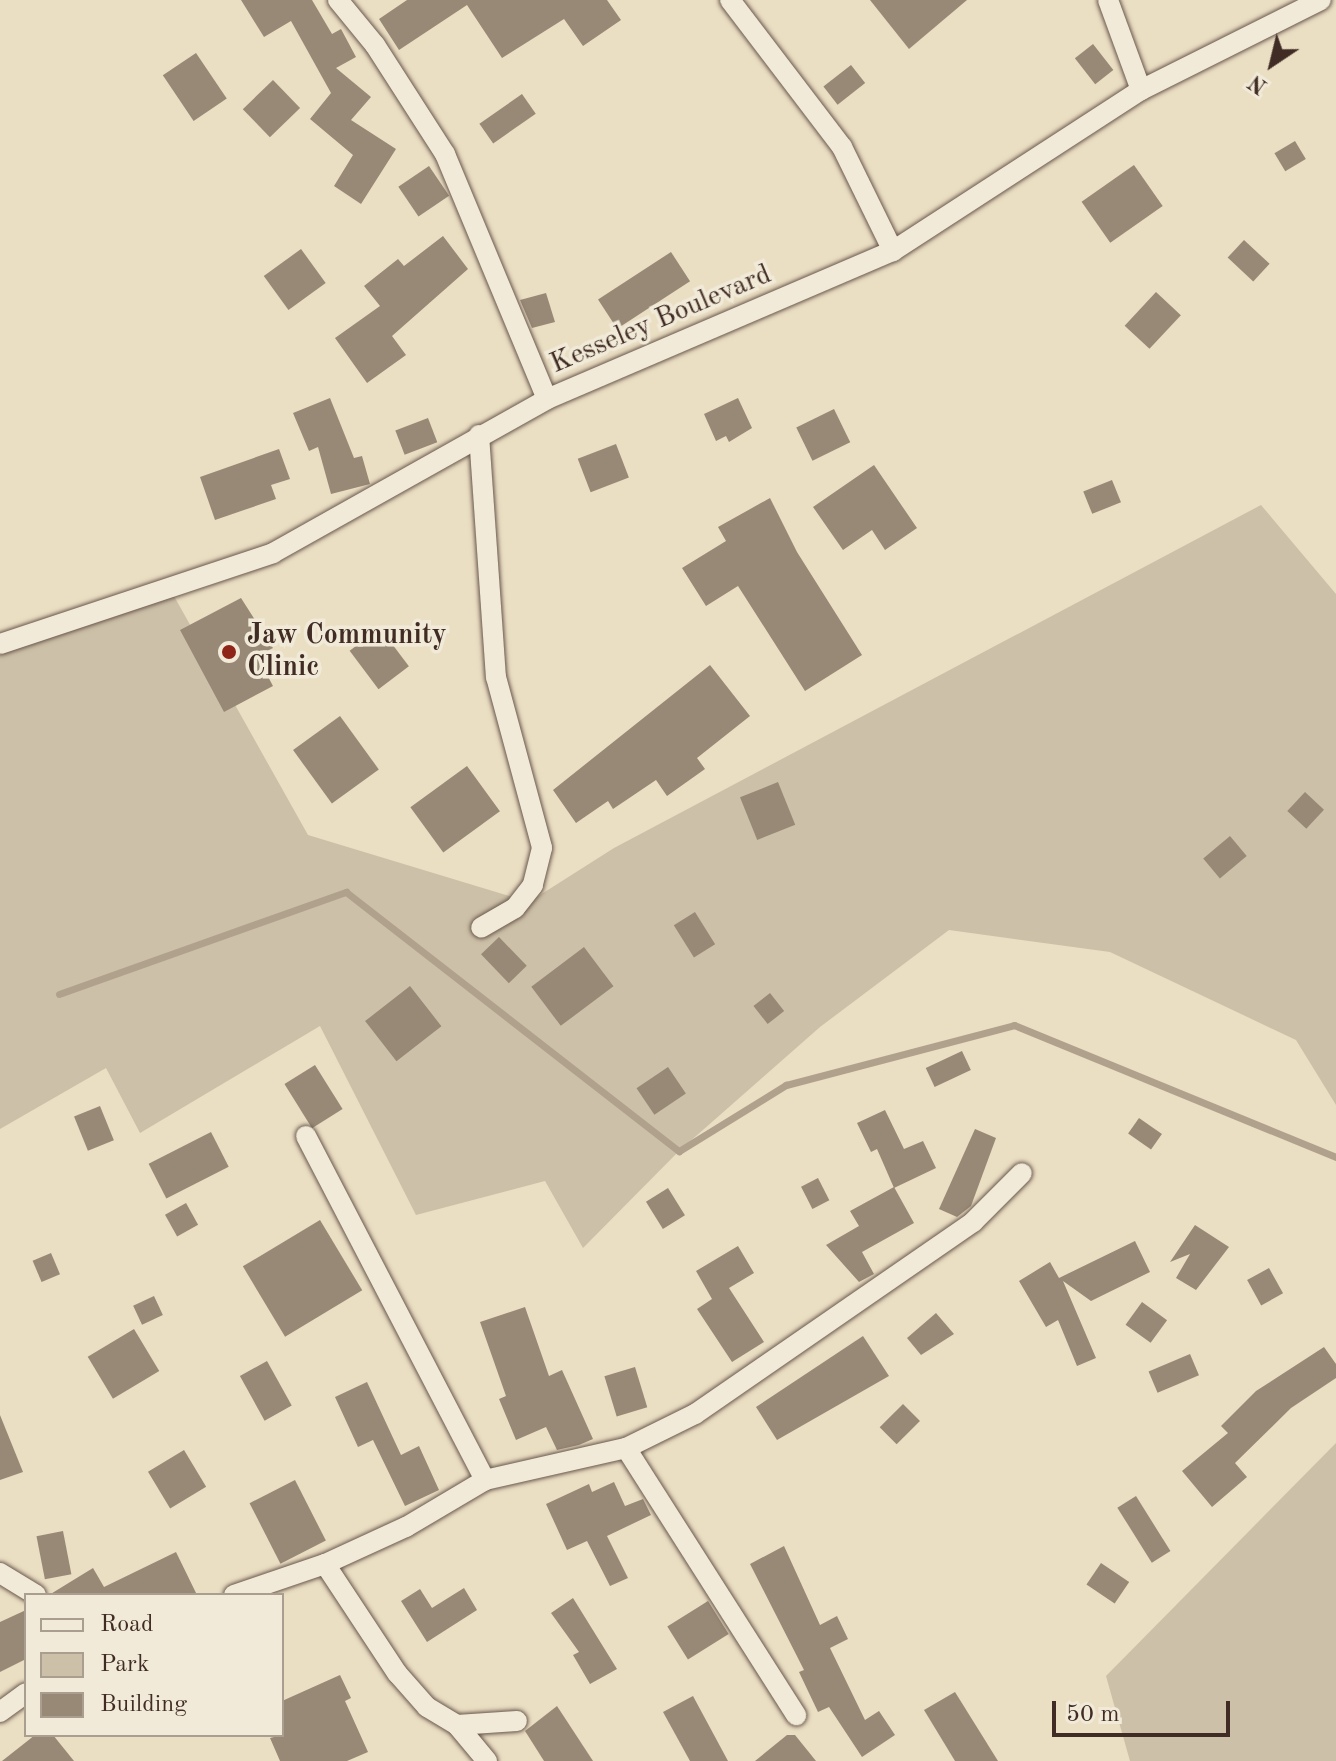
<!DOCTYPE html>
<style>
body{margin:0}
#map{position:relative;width:1336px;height:1761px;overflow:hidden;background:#eadec3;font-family:"Old Standard TT",serif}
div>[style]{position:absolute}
.green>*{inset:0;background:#cdc0a8}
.stream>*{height:7px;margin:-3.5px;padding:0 3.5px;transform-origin:3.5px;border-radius:3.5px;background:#b0a18d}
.building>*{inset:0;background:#988977;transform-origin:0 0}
.roads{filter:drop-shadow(0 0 2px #6a584c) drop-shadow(0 0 2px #6a584c)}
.minor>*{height:20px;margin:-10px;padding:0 10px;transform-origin:10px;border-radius:10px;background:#f1ead8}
.dots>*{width:22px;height:22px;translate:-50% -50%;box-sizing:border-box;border:4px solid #f1ead8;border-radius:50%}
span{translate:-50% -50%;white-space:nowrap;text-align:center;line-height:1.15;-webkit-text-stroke:7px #f1ead8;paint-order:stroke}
.street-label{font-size:28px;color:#402c24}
.poi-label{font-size:28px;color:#402c24;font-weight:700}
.left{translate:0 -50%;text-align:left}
.legend{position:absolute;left:24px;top:1593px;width:260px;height:144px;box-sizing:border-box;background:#f1ead8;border:2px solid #aa9e90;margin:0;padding:10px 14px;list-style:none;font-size:24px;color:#402c24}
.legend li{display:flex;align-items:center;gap:16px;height:40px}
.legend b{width:40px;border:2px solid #aa9e90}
.north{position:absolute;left:1232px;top:24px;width:80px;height:80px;-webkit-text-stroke:6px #f1ead8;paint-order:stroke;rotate:215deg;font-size:22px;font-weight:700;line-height:32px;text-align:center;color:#402c24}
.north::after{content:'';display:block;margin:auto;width:28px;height:36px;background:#402c24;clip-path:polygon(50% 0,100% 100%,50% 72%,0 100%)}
.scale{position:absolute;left:1052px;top:1701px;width:178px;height:36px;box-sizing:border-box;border:4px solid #402c24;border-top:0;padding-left:10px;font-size:24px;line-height:28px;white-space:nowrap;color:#402c24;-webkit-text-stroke:6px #f1ead8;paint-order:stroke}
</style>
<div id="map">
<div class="green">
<i style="clip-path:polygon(1261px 505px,1336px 594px,1336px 1105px,1296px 1040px,1110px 952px,949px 930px,820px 1027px,679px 1151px,583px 1248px,545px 1181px,416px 1215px,320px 1026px,140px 1133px,106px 1068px,0 1129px,0 644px,170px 589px,308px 835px,529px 902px,614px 848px)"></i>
<i style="clip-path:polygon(1336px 1443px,1336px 1761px,1130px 1761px,1106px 1676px)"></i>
</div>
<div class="stream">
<i style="left:59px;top:994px;width:305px;rotate:-19.6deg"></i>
<i style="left:346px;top:892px;width:422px;rotate:37.9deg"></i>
<i style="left:679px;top:1151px;width:126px;rotate:-31.7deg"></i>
<i style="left:786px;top:1085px;width:236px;rotate:-14.7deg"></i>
<i style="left:1014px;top:1025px;width:348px;rotate:22.3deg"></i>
</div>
<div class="building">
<i style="clip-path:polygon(241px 0,312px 0,332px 34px,341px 29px,356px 57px,336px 68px,371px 97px,351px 120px,396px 149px,361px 204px,334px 186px,353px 155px,310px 119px,331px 93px,291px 21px,264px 37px)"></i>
<i style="clip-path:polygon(407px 0,607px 0,621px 20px,583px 46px,564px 19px,502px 58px,467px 5px,399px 50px,379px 19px)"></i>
<i style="clip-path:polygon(870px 0,967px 0,909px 49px)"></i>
<i style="left:1093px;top:44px;width:33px;height:23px;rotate:52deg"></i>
<i style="left:196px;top:53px;width:55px;height:40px;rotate:56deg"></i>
<i style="left:851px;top:65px;width:23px;height:35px;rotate:52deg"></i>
<i style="left:273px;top:80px;width:39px;height:42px;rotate:46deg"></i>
<i style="left:522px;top:94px;width:24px;height:52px;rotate:55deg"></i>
<i style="left:1295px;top:141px;width:21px;height:24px;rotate:59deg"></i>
<i style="left:1134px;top:165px;width:50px;height:64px;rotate:55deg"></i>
<i style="left:429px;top:166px;width:36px;height:37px;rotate:56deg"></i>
<i style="clip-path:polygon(443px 236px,468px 269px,392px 336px,406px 355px,367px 383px,335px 338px,380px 306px,364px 286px,398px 259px,404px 266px)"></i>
<i style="left:1244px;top:240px;width:35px;height:24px;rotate:43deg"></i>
<i style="left:301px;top:249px;width:42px;height:46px;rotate:54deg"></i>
<i style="left:671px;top:252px;width:35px;height:87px;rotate:57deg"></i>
<i style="left:1156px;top:292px;width:34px;height:46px;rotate:43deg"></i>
<i style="clip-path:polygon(546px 293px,555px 322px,532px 328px,520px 300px)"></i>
<i style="clip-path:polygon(330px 398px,354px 458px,362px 456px,370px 484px,331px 494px,318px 447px,309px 451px,293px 413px)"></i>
<i style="clip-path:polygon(738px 398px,752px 428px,729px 442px,726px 436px,716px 441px,704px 414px)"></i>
<i style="left:834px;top:409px;width:37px;height:42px;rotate:64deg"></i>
<i style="left:428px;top:418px;width:26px;height:35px;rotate:69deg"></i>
<i style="left:616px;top:444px;width:36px;height:41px;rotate:69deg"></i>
<i style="clip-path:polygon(279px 449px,290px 479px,271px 485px,276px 499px,215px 520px,200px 477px)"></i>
<i style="clip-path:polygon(874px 465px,917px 528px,885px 550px,872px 530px,843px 550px,813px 507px)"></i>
<i style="left:1112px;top:480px;width:24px;height:31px;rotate:68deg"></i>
<i style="clip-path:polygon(770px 498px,797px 552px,862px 655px,805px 691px,738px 586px,706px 606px,682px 568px,726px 541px,718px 527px)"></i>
<i style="clip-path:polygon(241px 598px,273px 648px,257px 656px,273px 686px,224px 712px,180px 630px)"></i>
<i style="left:380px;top:628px;width:48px;height:38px;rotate:53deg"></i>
<i style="clip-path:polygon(710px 665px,750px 716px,697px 758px,705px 769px,667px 796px,656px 780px,613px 809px,608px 801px,576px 823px,553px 790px)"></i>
<i style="left:340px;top:716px;width:66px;height:58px;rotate:54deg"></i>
<i style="left:467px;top:766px;width:56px;height:70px;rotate:54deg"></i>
<i style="left:778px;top:782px;width:46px;height:41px;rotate:68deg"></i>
<i style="left:1305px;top:792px;width:26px;height:26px;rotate:43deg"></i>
<i style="left:1230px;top:836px;width:26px;height:35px;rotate:50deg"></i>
<i style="left:695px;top:912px;width:38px;height:25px;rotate:58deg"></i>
<i style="left:499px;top:937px;width:40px;height:25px;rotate:46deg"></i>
<i style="left:584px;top:947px;width:49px;height:66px;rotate:53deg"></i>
<i style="left:410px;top:986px;width:51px;height:57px;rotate:52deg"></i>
<i style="left:770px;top:993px;width:23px;height:21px;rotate:52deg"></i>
<i style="left:962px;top:1051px;width:21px;height:40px;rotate:65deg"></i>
<i style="left:315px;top:1065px;width:52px;height:36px;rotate:58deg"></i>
<i style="left:668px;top:1067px;width:32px;height:38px;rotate:56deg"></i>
<i style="left:100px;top:1106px;width:37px;height:28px;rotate:68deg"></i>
<i style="clip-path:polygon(885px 1110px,904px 1149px,923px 1141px,936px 1168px,894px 1188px,877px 1149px,871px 1152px,857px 1123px)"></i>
<i style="left:1139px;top:1118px;width:28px;height:19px;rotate:35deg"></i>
<i style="clip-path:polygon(975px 1129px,996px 1138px,971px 1206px,957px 1217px,939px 1209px)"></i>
<i style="left:211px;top:1132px;width:39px;height:70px;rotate:63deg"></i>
<i style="left:818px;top:1178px;width:25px;height:19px;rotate:63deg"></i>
<i style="clip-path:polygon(894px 1187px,914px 1223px,862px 1252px,874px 1274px,859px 1282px,826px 1245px,859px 1226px,850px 1211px)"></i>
<i style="left:668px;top:1188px;width:32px;height:26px;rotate:58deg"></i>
<i style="left:186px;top:1203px;width:25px;height:24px;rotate:61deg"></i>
<i style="left:320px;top:1220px;width:82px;height:90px;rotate:59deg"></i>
<i style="clip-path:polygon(1195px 1225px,1229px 1247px,1196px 1290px,1176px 1278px,1190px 1254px,1170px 1262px)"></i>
<i style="clip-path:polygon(1135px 1241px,1150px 1272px,1091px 1301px,1063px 1281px,1096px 1358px,1077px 1366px,1058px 1320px,1046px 1327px,1019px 1281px,1050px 1262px,1059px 1278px)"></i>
<i style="clip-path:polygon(738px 1246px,754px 1273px,729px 1288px,764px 1342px,732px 1362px,697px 1309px,712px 1299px,696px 1271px)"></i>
<i style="left:51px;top:1253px;width:23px;height:20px;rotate:67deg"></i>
<i style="left:1269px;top:1268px;width:29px;height:25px;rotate:61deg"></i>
<i style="left:154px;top:1296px;width:21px;height:23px;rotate:65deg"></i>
<i style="left:1142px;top:1302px;width:31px;height:28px;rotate:36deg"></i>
<i style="clip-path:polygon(525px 1307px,549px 1376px,562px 1370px,593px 1439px,579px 1445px,557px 1450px,546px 1427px,516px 1440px,499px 1399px,506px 1396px,480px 1322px)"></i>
<i style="clip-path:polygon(936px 1313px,954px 1334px,921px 1355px,907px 1338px)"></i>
<i style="left:134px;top:1329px;width:49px;height:54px;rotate:59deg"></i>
<i style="clip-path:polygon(863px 1336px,889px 1376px,777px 1440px,756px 1407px)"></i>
<i style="clip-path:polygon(1324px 1347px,1336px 1364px,1336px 1378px,1291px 1408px,1235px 1463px,1247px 1477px,1212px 1507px,1182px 1471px,1228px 1433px,1221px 1426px,1256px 1391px)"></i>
<i style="left:1190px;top:1354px;width:23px;height:45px;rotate:67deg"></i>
<i style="left:267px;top:1361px;width:51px;height:31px;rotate:61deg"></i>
<i style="left:635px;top:1367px;width:42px;height:32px;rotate:73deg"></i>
<i style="clip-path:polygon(367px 1382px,401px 1455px,419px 1446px,439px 1490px,405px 1506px,373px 1440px,358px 1447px,335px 1397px)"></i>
<i style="left:903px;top:1404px;width:24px;height:33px;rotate:45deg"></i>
<i style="clip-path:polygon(0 1415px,23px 1472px,0 1480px)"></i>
<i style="left:184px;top:1450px;width:43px;height:42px;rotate:59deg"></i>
<i style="left:295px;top:1480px;width:68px;height:51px;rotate:63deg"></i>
<i style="clip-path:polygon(614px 1482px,625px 1506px,643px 1499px,651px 1515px,607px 1536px,628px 1578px,610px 1586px,587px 1541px,567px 1550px,546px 1504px,589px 1484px,592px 1492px)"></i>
<i style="left:1136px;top:1496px;width:65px;height:22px;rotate:58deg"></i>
<i style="left:63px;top:1531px;width:44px;height:27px;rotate:79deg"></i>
<i style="clip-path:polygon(784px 1546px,820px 1625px,837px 1616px,848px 1639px,830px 1648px,865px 1720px,879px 1711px,895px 1735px,862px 1757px,829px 1707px,818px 1712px,799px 1672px,804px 1670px,750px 1564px)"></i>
<i style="clip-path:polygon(176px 1552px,197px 1595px,49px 1595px,93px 1568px,104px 1587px)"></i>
<i style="left:1101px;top:1563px;width:34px;height:26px;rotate:34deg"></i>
<i style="clip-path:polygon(464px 1588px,477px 1610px,427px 1642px,401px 1601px,420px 1589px,432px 1608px)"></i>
<i style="clip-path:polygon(573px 1598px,617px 1669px,590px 1684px,573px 1655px,579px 1652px,551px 1613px)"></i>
<i style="left:708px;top:1601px;width:39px;height:48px;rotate:58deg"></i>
<i style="clip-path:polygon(26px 1610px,26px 1659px,0 1672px,0 1622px)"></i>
<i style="clip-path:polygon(340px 1675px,351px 1698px,345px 1701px,368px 1752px,347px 1761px,280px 1761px,270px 1738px,282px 1735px,282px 1701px)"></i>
<i style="clip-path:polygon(955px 1692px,998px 1761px,955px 1761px,924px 1710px)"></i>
<i style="clip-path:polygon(693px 1696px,728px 1761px,690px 1761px,663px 1712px)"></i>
<i style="clip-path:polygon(557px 1706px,593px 1761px,544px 1761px,525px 1731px)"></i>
<i style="clip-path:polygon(35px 1735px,53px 1735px,74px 1761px,2px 1761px)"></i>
<i style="clip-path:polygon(787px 1735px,795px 1735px,816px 1761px,755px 1761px)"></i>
</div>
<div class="roads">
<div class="minor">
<i style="left:338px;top:0;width:58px;rotate:50.6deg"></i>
<i style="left:375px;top:45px;width:130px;rotate:57.3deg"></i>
<i style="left:445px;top:154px;width:265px;rotate:67.4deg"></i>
<i style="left:730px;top:0;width:185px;rotate:52.7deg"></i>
<i style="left:842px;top:147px;width:116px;rotate:63.9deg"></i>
<i style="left:1108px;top:0;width:96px;rotate:69.9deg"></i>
<i style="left:479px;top:435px;width:243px;rotate:86deg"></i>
<i style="left:496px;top:677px;width:177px;rotate:74.9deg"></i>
<i style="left:542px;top:848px;width:38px;rotate:104deg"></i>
<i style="left:533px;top:885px;width:29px;rotate:128deg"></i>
<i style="left:515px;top:908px;width:39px;rotate:150deg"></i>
<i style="left:0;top:644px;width:288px;rotate:-18.4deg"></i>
<i style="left:273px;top:553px;width:314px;rotate:-29.3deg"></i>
<i style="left:547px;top:399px;width:376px;rotate:-23.2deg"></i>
<i style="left:893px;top:251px;width:296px;rotate:-33deg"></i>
<i style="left:1141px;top:90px;width:201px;rotate:-26.6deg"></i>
<i style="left:306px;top:1136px;width:388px;rotate:62.5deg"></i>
<i style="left:626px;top:1448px;width:317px;rotate:57.5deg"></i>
<i style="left:325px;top:1564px;width:131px;rotate:56.6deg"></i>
<i style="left:397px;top:1673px;width:45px;rotate:48.6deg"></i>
<i style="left:427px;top:1707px;width:35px;rotate:31deg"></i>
<i style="left:457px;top:1725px;width:47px;rotate:50.2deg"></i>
<i style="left:0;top:1573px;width:42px;rotate:31.4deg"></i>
<i style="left:234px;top:1595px;width:96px;rotate:-18.8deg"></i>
<i style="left:325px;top:1564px;width:89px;rotate:-24.6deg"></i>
<i style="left:406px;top:1527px;width:92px;rotate:-30.7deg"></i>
<i style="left:485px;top:1480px;width:145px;rotate:-12.8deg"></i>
<i style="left:626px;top:1448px;width:77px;rotate:-26.2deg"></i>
<i style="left:695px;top:1414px;width:338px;rotate:-34.6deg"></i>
<i style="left:973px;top:1222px;width:69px;rotate:-45deg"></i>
<i style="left:0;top:1712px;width:32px;rotate:-36deg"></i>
<i style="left:457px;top:1725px;width:60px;rotate:-3.8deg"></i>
</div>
</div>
<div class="dots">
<i style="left:229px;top:652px;background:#8f2418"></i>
</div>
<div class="street-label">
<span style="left:661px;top:320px;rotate:-23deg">Kesseley Boulevard</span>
</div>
<div class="poi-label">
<span class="left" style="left:247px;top:652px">Jaw Community<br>Clinic</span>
</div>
<ul class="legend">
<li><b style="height:10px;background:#f1ead8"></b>Road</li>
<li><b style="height:22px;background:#cdc0a8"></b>Park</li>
<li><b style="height:22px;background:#988977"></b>Building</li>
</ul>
<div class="north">N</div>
<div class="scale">50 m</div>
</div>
